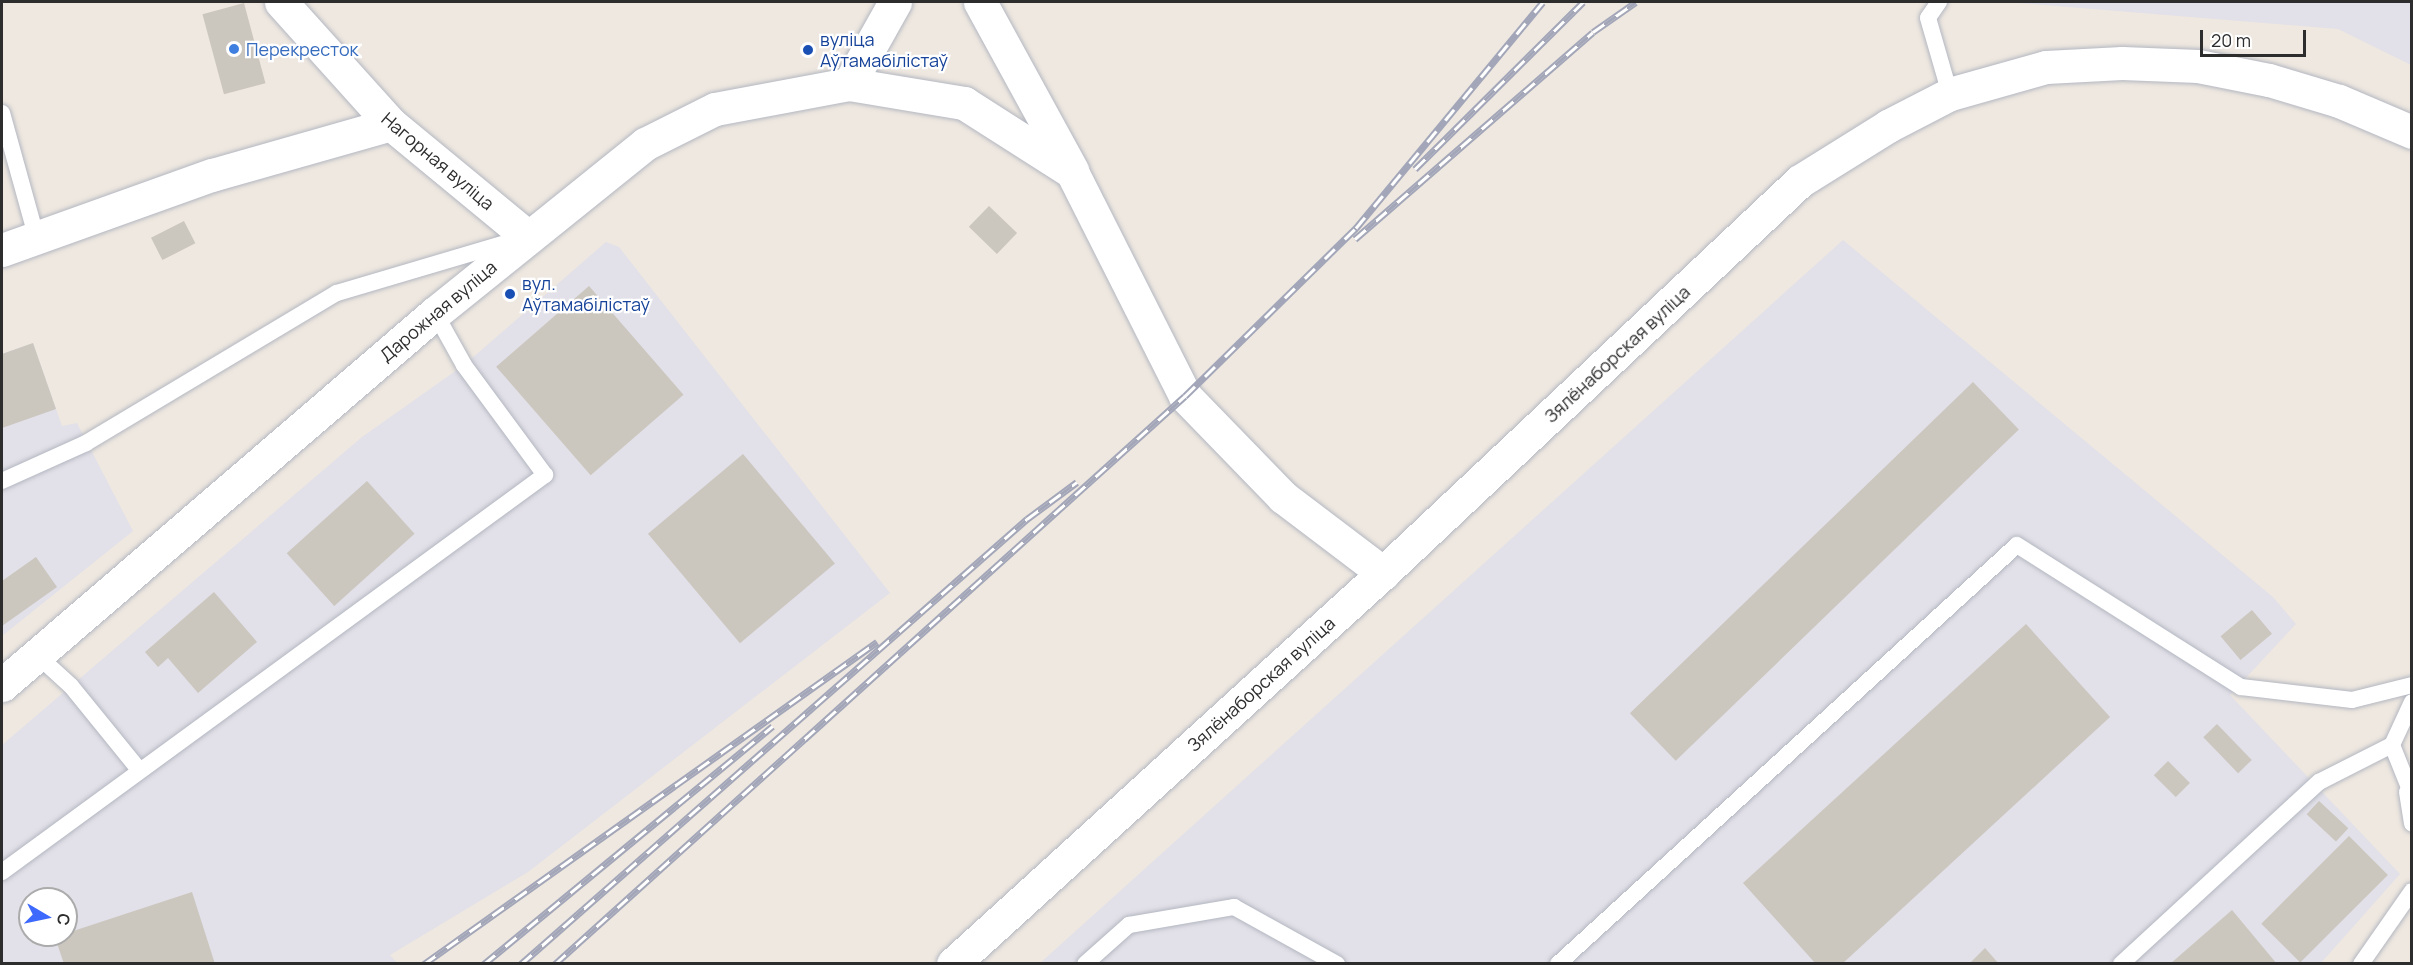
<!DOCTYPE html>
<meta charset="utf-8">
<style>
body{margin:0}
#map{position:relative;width:2413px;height:965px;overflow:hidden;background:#efe8e0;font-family:Manrope,sans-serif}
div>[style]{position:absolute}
.industrial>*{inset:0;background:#e2e0e8}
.building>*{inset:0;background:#cbc6be;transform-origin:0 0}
.roads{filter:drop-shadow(0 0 2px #b3b7c1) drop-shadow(0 0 2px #b3b7c1)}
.lane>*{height:16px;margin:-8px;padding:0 8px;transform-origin:8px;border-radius:8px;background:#fff}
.street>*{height:33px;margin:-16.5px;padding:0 16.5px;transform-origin:16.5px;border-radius:16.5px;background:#fff}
.secondary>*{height:33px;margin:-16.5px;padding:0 16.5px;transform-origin:16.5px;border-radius:16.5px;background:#fff}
.rail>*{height:7px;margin-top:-3.5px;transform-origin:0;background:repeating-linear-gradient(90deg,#fff 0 14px,#a2a6b8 0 28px);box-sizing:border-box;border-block:2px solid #a2a6b8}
.dots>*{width:16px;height:16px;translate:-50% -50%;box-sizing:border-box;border:3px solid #fff;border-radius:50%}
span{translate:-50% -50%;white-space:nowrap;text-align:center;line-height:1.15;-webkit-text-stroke:4.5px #fff;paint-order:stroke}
.transit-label{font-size:18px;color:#164399}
.left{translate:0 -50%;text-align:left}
.shop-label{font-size:18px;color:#366cbe}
.street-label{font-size:18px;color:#2d2d2d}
.frame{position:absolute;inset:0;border:3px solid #2d2d2d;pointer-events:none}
.north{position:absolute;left:18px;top:887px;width:60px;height:60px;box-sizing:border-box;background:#fff;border:2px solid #ababab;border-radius:50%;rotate:99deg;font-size:16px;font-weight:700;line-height:24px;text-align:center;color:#2d2d2d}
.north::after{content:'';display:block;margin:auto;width:21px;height:27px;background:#3e69fd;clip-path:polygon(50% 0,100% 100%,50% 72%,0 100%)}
.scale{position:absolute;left:2200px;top:30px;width:106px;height:27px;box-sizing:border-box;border:3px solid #2d2d2d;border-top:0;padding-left:8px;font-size:18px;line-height:21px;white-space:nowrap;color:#2d2d2d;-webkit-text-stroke:4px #fff;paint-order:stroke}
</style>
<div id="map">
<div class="industrial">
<i style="clip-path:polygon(2007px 2px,2411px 2px,2411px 65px,2338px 29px)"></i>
<i style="clip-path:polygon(1843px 240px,2273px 597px,2296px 624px,2230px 695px,2400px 874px,2321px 963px,1039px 964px)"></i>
<i style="clip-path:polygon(evenodd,606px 242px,619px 247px,890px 593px,528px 872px,390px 955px,397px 963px,2px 963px,2px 745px,362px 437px,464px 365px,606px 242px,30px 899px,66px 899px,66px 935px,30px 935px,30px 899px)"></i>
<i style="clip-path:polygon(33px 343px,62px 426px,77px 423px,133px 531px,2px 636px,2px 354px)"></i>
</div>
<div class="building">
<i style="left:244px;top:3px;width:83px;height:43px;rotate:75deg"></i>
<i style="left:989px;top:206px;width:39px;height:29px;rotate:44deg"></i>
<i style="left:184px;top:221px;width:25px;height:37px;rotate:63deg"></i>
<i style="left:589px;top:286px;width:144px;height:123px;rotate:49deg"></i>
<i style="clip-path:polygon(33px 343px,56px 409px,2px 428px,2px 354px)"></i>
<i style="left:1973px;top:382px;width:66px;height:477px;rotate:46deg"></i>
<i style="left:743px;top:454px;width:143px;height:124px;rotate:50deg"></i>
<i style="left:367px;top:481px;width:71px;height:108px;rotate:48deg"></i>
<i style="clip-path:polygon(36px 557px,57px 587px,2px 626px,2px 581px)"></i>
<i style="clip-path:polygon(214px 592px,257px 642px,198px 693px,168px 658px,158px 667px,145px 652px)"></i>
<i style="left:2252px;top:610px;width:31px;height:41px;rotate:50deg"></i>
<i style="clip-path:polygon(2026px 624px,2110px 717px,1842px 964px,1816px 964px,1743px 883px)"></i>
<i style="left:2217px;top:724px;width:50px;height:19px;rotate:46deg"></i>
<i style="left:2168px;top:761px;width:31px;height:20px;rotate:45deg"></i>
<i style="left:2319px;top:801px;width:40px;height:18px;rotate:43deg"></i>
<i style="left:2349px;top:836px;width:55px;height:124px;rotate:45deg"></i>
<i style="clip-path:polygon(192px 892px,215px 964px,64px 964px,55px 937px)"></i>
<i style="clip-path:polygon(2232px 910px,2277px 964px,2170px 964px)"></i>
<i style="clip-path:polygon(1985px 948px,1999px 964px,1969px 964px)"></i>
</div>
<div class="roads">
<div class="lane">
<i style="left:1939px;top:2px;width:19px;rotate:125deg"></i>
<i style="left:1928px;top:18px;width:79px;rotate:73.9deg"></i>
<i style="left:2px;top:113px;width:128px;rotate:74.5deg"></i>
<i style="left:2px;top:481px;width:92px;rotate:-24.3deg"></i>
<i style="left:86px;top:443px;width:292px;rotate:-30.9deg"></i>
<i style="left:337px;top:293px;width:183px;rotate:-16.5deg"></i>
<i style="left:37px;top:655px;width:46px;rotate:42.4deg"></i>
<i style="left:71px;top:686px;width:109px;rotate:50.9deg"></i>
<i style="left:2392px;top:745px;width:54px;rotate:68.2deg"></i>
<i style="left:2407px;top:792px;width:32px;rotate:81deg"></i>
<i style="left:2px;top:872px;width:673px;rotate:-36.17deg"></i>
<i style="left:545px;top:475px;width:137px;rotate:-126.4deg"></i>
<i style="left:464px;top:365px;width:60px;rotate:-119.1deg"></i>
<i style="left:1085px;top:964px;width:59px;rotate:-41.6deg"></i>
<i style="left:1129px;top:925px;width:107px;rotate:-9.7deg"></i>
<i style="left:1234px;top:907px;width:118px;rotate:29deg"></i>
<i style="left:1558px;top:964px;width:621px;rotate:-42.39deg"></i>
<i style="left:2017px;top:545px;width:265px;rotate:32.4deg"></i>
<i style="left:2241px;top:687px;width:112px;rotate:6.7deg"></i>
<i style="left:2352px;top:700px;width:62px;rotate:-14deg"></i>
<i style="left:2121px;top:964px;width:269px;rotate:-42.6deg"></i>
<i style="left:2319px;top:782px;width:82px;rotate:-26.9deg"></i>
<i style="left:2392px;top:745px;width:47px;rotate:-65.1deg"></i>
<i style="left:2361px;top:964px;width:89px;rotate:-55.1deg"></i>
</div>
<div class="street">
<i style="left:281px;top:2px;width:164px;rotate:48deg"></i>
<i style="left:391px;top:124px;width:176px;rotate:39.5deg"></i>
<i style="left:980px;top:2px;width:192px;rotate:61.3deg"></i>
<i style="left:849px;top:84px;width:94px;rotate:-60.7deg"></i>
<i style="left:2px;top:250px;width:223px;rotate:-19.7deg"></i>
<i style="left:212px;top:175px;width:186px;rotate:-15.9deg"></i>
<i style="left:2px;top:685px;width:571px;rotate:-40.67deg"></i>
<i style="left:435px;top:313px;width:270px;rotate:-38.8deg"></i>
<i style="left:645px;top:144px;width:78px;rotate:-26.6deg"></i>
<i style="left:715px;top:109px;width:136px;rotate:-10.6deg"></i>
<i style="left:849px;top:84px;width:117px;rotate:9.4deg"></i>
<i style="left:964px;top:103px;width:128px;rotate:32.6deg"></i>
<i style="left:1072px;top:172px;width:251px;rotate:63.2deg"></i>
<i style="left:1185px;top:396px;width:141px;rotate:45.9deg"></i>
<i style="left:1283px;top:497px;width:126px;rotate:37.2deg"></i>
</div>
<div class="secondary">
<i style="left:953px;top:964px;width:581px;rotate:-42.28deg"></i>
<i style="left:1383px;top:573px;width:572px;rotate:-43.23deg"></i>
<i style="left:1800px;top:181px;width:104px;rotate:-32deg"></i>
<i style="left:1888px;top:126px;width:70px;rotate:-27.3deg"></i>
<i style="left:1950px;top:94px;width:100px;rotate:-15.7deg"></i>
<i style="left:2046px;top:67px;width:76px;rotate:-3deg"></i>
<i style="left:2122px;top:63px;width:76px;rotate:2.3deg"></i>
<i style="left:2198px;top:66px;width:72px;rotate:11.2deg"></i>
<i style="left:2269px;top:80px;width:73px;rotate:16.7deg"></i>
<i style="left:2339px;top:101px;width:79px;rotate:23deg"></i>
</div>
</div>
<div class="rail">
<i style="left:1415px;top:169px;width:237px;rotate:-44.8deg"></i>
<i style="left:1355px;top:239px;width:315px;rotate:-41deg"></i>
<i style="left:1593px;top:32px;width:52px;rotate:-34.9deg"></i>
<i style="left:424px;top:964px;width:556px;rotate:-35.41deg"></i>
<i style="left:484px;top:964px;width:374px;rotate:-39.5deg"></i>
<i style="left:521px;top:964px;width:674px;rotate:-41.33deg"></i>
<i style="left:1027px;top:519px;width:62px;rotate:-36.5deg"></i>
<i style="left:555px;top:964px;width:848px;rotate:-42.04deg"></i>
<i style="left:1185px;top:396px;width:240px;rotate:-44.5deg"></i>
<i style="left:1356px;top:228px;width:293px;rotate:-50.4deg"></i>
</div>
<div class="dots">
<i style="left:234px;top:49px;background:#3f7fe0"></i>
<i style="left:808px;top:50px;background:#1a4fb4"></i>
<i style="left:510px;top:294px;background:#1a4fb4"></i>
</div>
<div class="transit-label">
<span class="left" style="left:820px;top:50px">вуліца<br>Аўтамабілістаў</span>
<span class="left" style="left:522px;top:294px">вул.<br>Аўтамабілістаў</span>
</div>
<div class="shop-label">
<span class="left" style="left:246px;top:49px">Перекресток</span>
</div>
<div class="street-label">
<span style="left:438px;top:161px;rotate:40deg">Нагорная вуліца</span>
<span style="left:438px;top:311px;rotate:-40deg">Дарожная вуліца</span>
<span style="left:1617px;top:354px;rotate:-43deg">Зялёнаборская вуліца</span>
<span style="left:1261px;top:684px;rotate:-42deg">Зялёнаборская вуліца</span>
</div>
<div class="frame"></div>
<div class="north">С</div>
<div class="scale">20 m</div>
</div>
